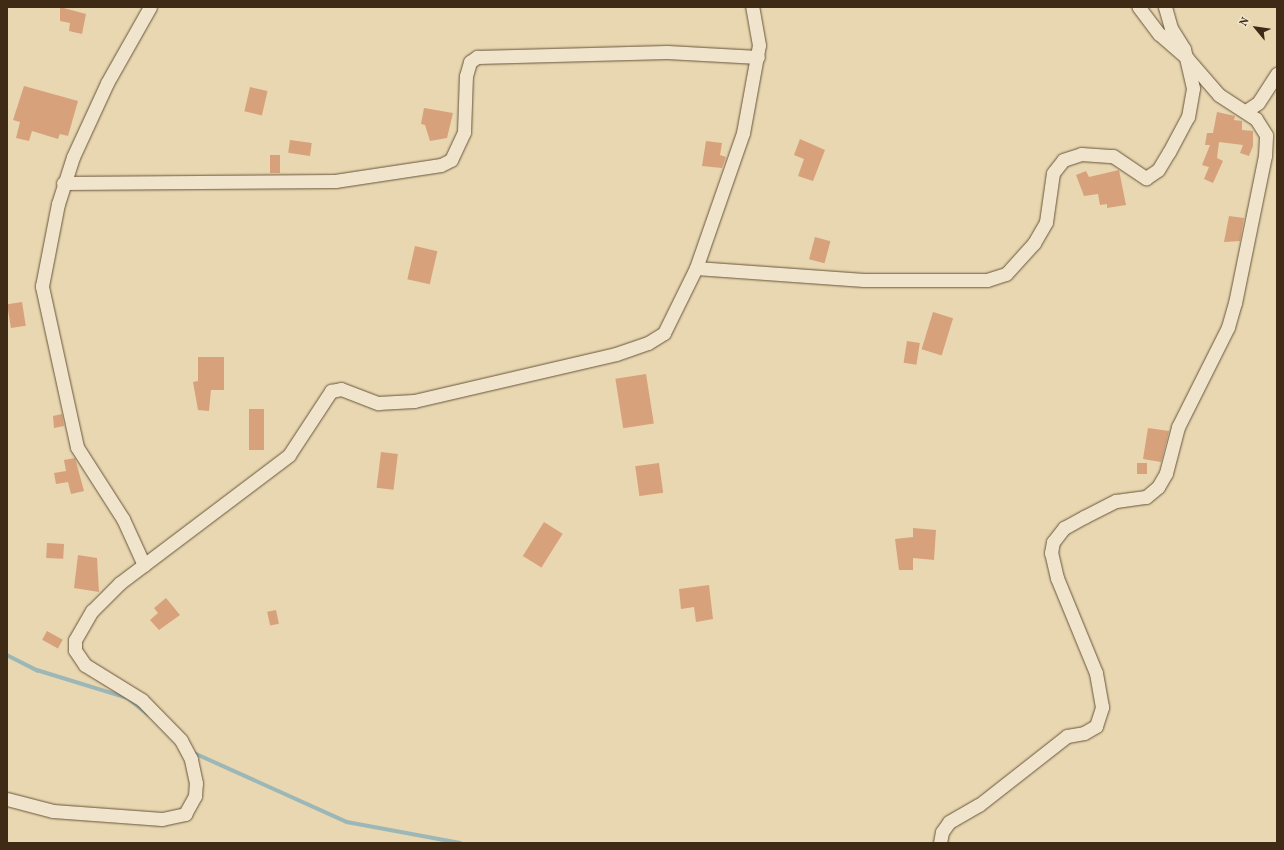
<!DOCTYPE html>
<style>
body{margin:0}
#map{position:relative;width:1284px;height:850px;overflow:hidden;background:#e8d7b0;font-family:Vollkorn,serif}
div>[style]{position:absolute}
.stream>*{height:3.5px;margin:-1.75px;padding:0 1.75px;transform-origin:1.75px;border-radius:1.75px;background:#9cb7b7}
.building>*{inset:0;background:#d7a17b;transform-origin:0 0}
.roads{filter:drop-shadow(0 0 1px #68553c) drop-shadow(0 0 1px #68553c)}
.street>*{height:13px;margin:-6.5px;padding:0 6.5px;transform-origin:6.5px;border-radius:6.5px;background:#f0e5cc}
span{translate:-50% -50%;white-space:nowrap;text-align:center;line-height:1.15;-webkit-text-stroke:3.5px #f0e5cc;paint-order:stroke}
.frame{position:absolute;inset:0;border:8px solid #3e2a15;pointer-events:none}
.north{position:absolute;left:1236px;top:8px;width:40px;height:40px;-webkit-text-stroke:3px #f0e5cc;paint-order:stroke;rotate:299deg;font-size:11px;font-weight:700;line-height:16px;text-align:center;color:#3e2a15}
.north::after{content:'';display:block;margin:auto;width:14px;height:18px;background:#3e2a15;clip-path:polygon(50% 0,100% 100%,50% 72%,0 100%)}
</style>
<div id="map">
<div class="stream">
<i style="left:7px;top:655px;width:34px;rotate:27deg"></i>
<i style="left:37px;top:670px;width:95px;rotate:17.1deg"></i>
<i style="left:128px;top:698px;width:26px;rotate:39deg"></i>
<i style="left:192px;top:752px;width:170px;rotate:24.3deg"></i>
<i style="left:347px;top:822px;width:115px;rotate:10.5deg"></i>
</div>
<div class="building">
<i style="clip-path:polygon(60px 7px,86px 14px,82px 34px,69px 31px,70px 23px,60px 21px)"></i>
<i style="clip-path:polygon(24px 86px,78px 101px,68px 136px,60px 134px,58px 139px,32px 131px,29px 141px,16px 138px,20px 122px,13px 120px)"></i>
<i style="left:250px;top:87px;width:18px;height:25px;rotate:13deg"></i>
<i style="clip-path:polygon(424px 108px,453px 113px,447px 138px,430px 141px,425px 125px,421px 124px)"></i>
<i style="clip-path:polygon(1217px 112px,1235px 116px,1234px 120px,1242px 121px,1242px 130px,1253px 131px,1253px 146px,1249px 156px,1240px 153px,1243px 145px,1219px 142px,1217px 158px,1223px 161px,1213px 183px,1204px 179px,1209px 167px,1202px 165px,1210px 145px,1205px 145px,1207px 133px,1213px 133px)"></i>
<i style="clip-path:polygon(800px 139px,825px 150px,813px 181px,798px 176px,804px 159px,794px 155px)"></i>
<i style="left:290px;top:140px;width:22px;height:13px;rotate:8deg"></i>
<i style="clip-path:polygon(706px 141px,722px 143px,720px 155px,726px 157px,722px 168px,702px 166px)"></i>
<i style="left:270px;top:155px;width:10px;height:18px"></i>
<i style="clip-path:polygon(1119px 170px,1126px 205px,1107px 208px,1107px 204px,1100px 205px,1098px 194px,1084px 196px,1076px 175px,1086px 171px,1089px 177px)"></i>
<i style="clip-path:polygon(1229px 216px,1244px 218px,1240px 241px,1224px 242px)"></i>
<i style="left:815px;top:237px;width:16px;height:23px;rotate:15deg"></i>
<i style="left:415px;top:246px;width:23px;height:34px;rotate:13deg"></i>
<i style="left:22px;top:302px;width:24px;height:15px;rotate:81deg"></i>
<i style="left:933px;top:312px;width:21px;height:39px;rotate:17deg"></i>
<i style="left:907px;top:341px;width:13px;height:22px;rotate:9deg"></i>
<i style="clip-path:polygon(198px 357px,224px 357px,224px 390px,211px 390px,209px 411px,198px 410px,193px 382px,198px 381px)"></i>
<i style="left:646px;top:374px;width:50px;height:31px;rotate:81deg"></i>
<i style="left:249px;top:409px;width:15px;height:41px"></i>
<i style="clip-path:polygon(62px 414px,64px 426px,54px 428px,53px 416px)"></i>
<i style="clip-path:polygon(1148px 428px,1169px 431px,1161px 462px,1143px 459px)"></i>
<i style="left:381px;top:452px;width:17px;height:36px;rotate:7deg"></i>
<i style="clip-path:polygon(75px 458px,84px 491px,71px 494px,68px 482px,56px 484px,54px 473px,66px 471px,64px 460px)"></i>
<i style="left:659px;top:463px;width:30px;height:24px;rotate:82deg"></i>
<i style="left:1137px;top:463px;width:10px;height:11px"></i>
<i style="left:544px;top:522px;width:22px;height:40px;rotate:32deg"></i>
<i style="clip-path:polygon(913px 528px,936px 530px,934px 560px,913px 558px,913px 570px,899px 570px,895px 539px,913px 537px)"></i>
<i style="left:47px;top:543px;width:17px;height:15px;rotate:3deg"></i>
<i style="clip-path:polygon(78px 555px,97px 558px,99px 592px,74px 588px)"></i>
<i style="clip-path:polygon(709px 585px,713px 619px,696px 622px,694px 607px,681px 609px,679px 589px)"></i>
<i style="clip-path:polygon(166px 598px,180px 615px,159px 630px,150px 620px,158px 613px,154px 608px)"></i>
<i style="left:276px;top:610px;width:14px;height:9px;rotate:78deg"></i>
<i style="left:47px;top:631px;width:18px;height:10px;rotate:29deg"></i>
</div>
<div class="roads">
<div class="street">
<i style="left:1246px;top:111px;width:14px;rotate:-34deg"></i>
<i style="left:1258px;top:103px;width:35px;rotate:-57deg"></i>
<i style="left:63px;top:183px;width:272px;rotate:-0.4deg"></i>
<i style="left:335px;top:181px;width:107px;rotate:-8.6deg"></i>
<i style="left:441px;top:165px;width:11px;rotate:-27deg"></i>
<i style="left:451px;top:160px;width:31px;rotate:-65deg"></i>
<i style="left:464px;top:132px;width:56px;rotate:-88deg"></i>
<i style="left:466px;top:76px;width:15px;rotate:-74deg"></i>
<i style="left:470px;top:62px;width:9px;rotate:-36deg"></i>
<i style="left:477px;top:57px;width:190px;rotate:-1.5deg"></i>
<i style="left:667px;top:52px;width:91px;rotate:3.1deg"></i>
<i style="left:696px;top:268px;width:168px;rotate:4.1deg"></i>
<i style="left:864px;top:280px;width:123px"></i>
<i style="left:987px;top:280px;width:20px;rotate:-18deg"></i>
<i style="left:1006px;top:274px;width:42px;rotate:-47.9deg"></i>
<i style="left:1034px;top:243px;width:24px;rotate:-60deg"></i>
<i style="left:1046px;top:222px;width:49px;rotate:-81.9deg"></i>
<i style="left:1053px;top:173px;width:16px;rotate:-52deg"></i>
<i style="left:1063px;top:160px;width:19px;rotate:-18deg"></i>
<i style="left:1081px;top:154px;width:32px;rotate:4deg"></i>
<i style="left:1113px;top:156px;width:40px;rotate:34deg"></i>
<i style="left:1146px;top:178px;width:14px;rotate:-34deg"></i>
<i style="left:1158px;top:170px;width:21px;rotate:-59deg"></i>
<i style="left:1169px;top:152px;width:40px;rotate:-62deg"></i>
<i style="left:1188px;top:117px;width:29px;rotate:-80deg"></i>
<i style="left:1193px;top:88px;width:40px;rotate:-103deg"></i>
<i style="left:1184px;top:49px;width:25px;rotate:-122deg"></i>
<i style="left:1171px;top:28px;width:22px;rotate:-106deg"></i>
<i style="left:144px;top:565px;width:51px;rotate:-114.5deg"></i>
<i style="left:123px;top:519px;width:85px;rotate:-122.6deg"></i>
<i style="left:77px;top:447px;width:165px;rotate:-102.3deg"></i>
<i style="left:42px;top:286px;width:84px;rotate:-79deg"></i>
<i style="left:58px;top:204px;width:49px;rotate:-72.3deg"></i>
<i style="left:73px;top:157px;width:81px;rotate:-65.3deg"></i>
<i style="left:107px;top:83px;width:87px;rotate:-60.5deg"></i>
<i style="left:7px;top:799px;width:48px;rotate:14.6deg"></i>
<i style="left:53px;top:811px;width:109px;rotate:4.2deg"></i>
<i style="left:162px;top:819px;width:24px;rotate:-12deg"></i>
<i style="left:185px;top:814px;width:21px;rotate:-61deg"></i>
<i style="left:195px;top:796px;width:13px;rotate:-86deg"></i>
<i style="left:196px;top:783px;width:25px;rotate:-102deg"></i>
<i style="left:191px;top:759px;width:21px;rotate:-118deg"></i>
<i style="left:181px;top:740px;width:56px;rotate:-134.3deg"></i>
<i style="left:142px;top:700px;width:67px;rotate:-148.4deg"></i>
<i style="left:85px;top:665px;width:18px;rotate:-124deg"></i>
<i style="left:75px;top:650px;width:10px;rotate:-90deg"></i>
<i style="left:75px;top:640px;width:34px;rotate:-60deg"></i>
<i style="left:92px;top:611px;width:40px;rotate:-45deg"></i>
<i style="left:120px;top:583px;width:212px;rotate:-37.1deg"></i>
<i style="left:289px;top:455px;width:77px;rotate:-56.7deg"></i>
<i style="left:331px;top:391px;width:10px;rotate:-11deg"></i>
<i style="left:341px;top:389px;width:40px;rotate:21deg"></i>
<i style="left:378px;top:403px;width:36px;rotate:-3deg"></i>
<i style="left:414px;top:401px;width:207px;rotate:-13.1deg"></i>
<i style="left:616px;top:354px;width:34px;rotate:-19deg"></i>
<i style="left:648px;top:343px;width:19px;rotate:-32deg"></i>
<i style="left:664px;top:333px;width:72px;rotate:-63.8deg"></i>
<i style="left:696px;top:268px;width:143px;rotate:-70.8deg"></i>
<i style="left:743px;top:133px;width:89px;rotate:-79.7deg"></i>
<i style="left:759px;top:45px;width:39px;rotate:-100deg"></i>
<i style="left:940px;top:843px;width:11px;rotate:-80deg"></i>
<i style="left:942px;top:832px;width:12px;rotate:-55deg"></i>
<i style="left:949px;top:822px;width:34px;rotate:-30deg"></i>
<i style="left:979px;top:805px;width:112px;rotate:-38.1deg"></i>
<i style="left:1067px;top:736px;width:17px;rotate:-10deg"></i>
<i style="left:1084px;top:733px;width:14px;rotate:-30deg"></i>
<i style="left:1096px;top:726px;width:20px;rotate:-72deg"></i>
<i style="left:1102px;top:707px;width:35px;rotate:-100deg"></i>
<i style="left:1096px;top:673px;width:103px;rotate:-112.3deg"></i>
<i style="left:1057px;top:578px;width:26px;rotate:-103deg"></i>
<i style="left:1051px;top:553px;width:11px;rotate:-80deg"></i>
<i style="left:1053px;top:542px;width:18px;rotate:-52deg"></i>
<i style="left:1064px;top:528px;width:23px;rotate:-29deg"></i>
<i style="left:1084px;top:517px;width:36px;rotate:-27deg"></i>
<i style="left:1116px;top:501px;width:30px;rotate:-8deg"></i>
<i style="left:1146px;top:497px;width:16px;rotate:-40deg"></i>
<i style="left:1158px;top:487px;width:16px;rotate:-60deg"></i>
<i style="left:1166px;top:473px;width:48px;rotate:-75.4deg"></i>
<i style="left:1178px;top:427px;width:112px;rotate:-63.4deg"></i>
<i style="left:1228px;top:327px;width:25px;rotate:-74deg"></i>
<i style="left:1235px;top:303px;width:150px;rotate:-78.5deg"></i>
<i style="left:1265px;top:156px;width:21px;rotate:-87deg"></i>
<i style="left:1266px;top:135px;width:19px;rotate:-122deg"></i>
<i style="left:1256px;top:119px;width:44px;rotate:-147deg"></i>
<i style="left:1219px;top:95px;width:49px;rotate:-130.9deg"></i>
<i style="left:1187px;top:58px;width:37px;rotate:-139deg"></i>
<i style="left:1159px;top:34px;width:34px;rotate:-127deg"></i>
</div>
</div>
<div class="frame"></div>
<div class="north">N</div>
</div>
